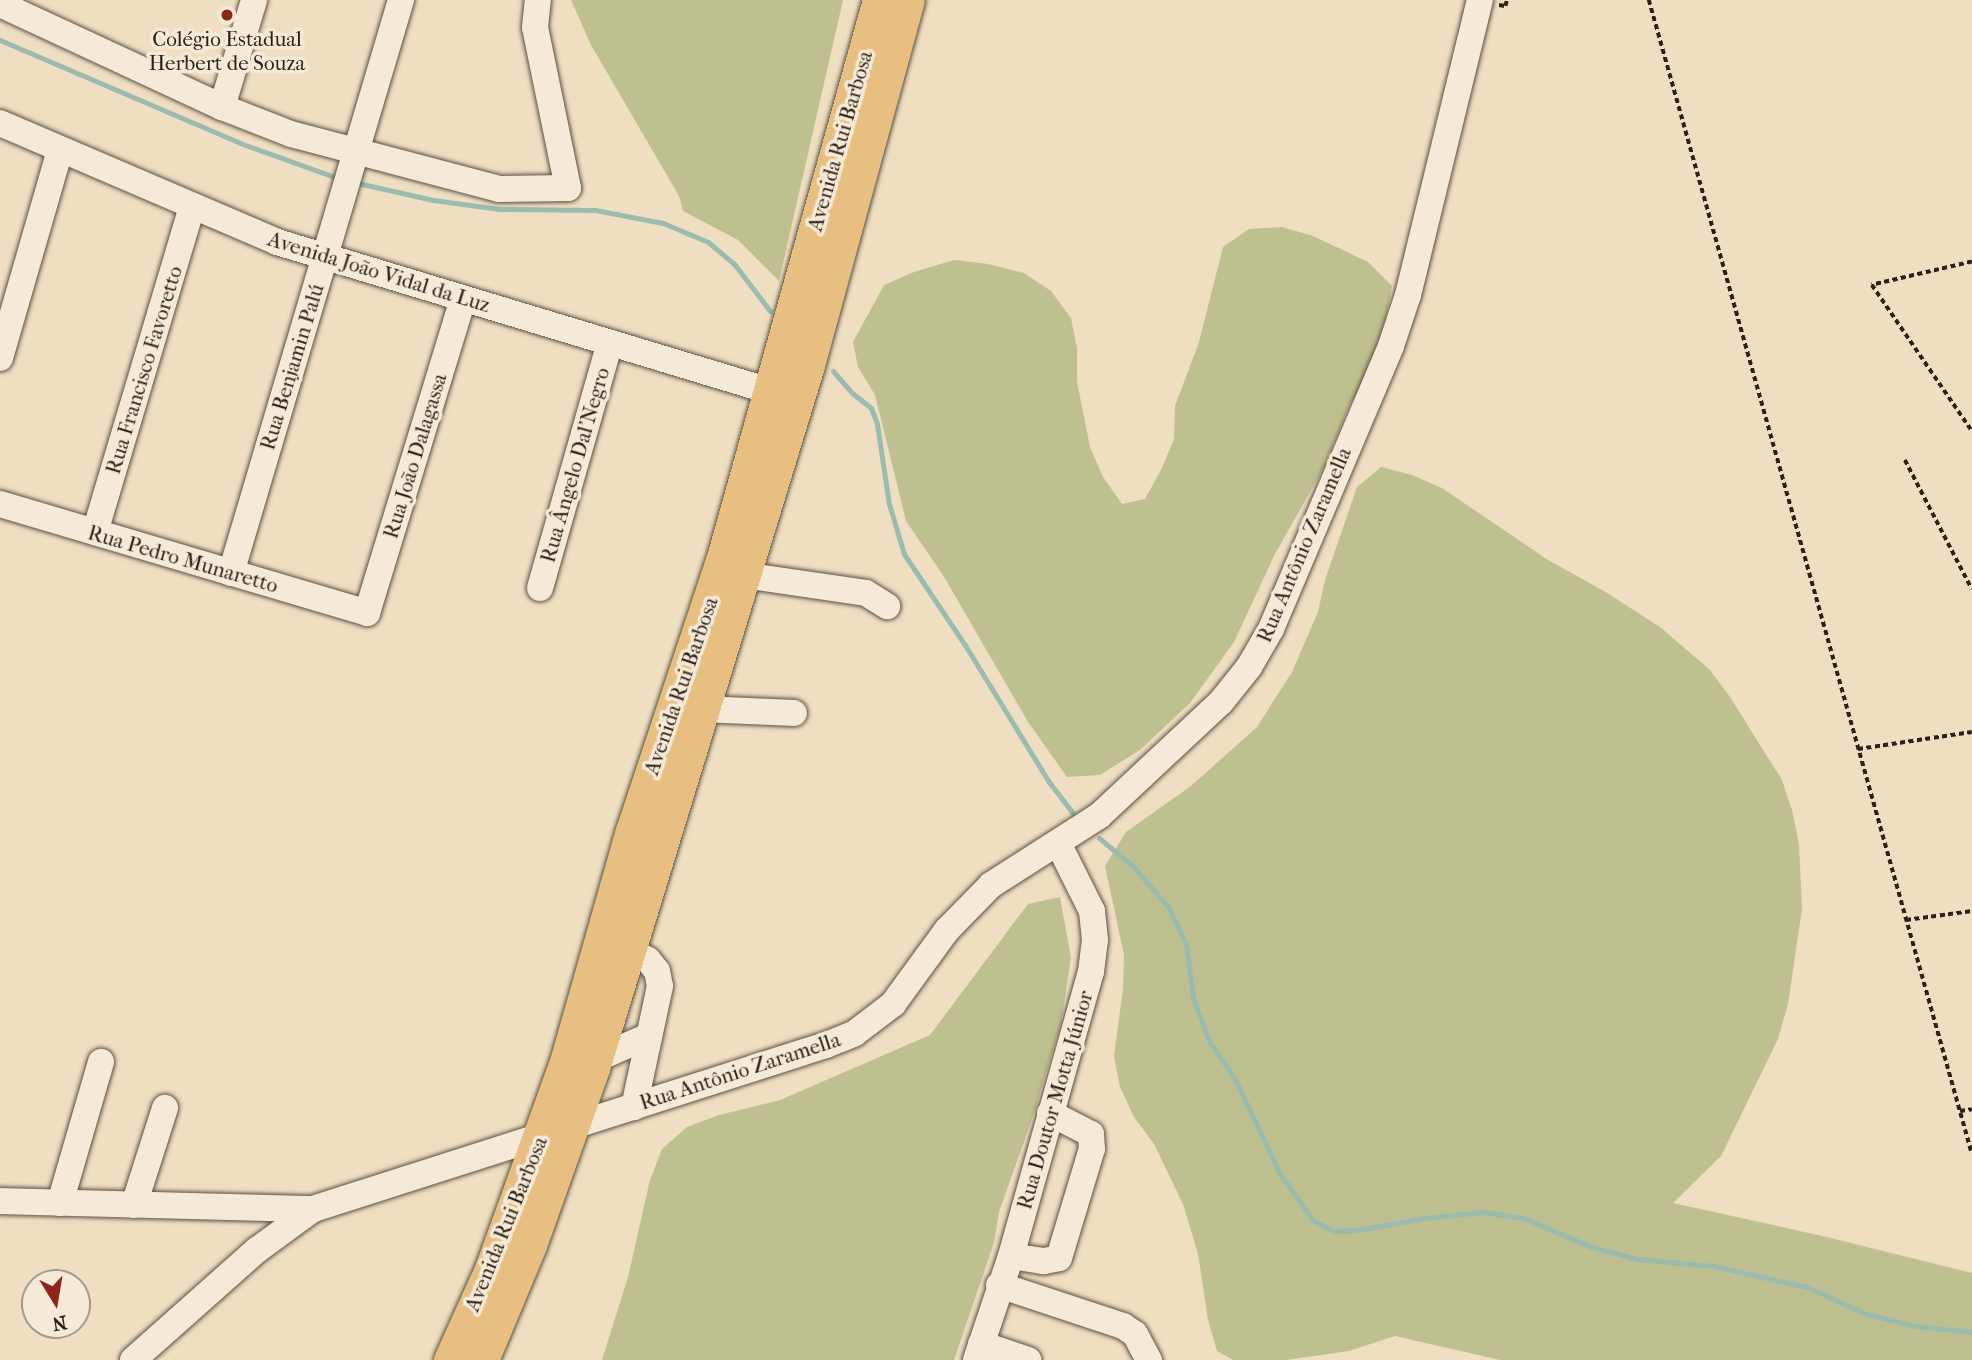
<!DOCTYPE html>
<meta charset="utf-8">
<style>
body{margin:0}
#map{position:relative;width:1972px;height:1360px;overflow:hidden;background:#efdec2;font-family:"IM FELL French Canon",serif}
div>[style]{position:absolute}
.green>*{inset:0;background:#bfc08f}
.stream>*{height:5px;margin:-2.5px;padding:0 2.5px;transform-origin:2.5px;border-radius:2.5px;background:#9abcaf}
.path>*{height:3.5px;margin-top:-1.75px;transform-origin:0;background:repeating-linear-gradient(90deg,#2a2017 0 5px,transparent 0 8.5px)}
.roads{filter:drop-shadow(0 0 2px #5b5042) drop-shadow(0 0 2px #5b5042)}
.minor>*{height:26px;margin:-13px;padding:0 13px;transform-origin:13px;border-radius:13px;background:#f5ead7}
.major>*{height:33px;margin:-16.5px;padding:0 16.5px;transform-origin:16.5px;border-radius:16.5px;background:#e8bf81}
.dots>*{width:19px;height:19px;translate:-50% -50%;box-sizing:border-box;border:4px solid #f5ead7;border-radius:50%}
span{translate:-50% -50%;white-space:nowrap;text-align:center;line-height:1.15;-webkit-text-stroke:7px #f5ead7;paint-order:stroke}
.poi-label{font-size:21px;color:#2a2017}
.street-label{font-size:21px;color:#2a2017}
.north{position:absolute;left:21px;top:1269px;width:70px;height:70px;box-sizing:border-box;background:#f5ead7;border:2px solid #a4998a;border-radius:50%;rotate:169deg;font-size:19px;font-weight:700;line-height:28px;text-align:center;color:#2a2017}
.north::after{content:'';display:block;margin:auto;width:24px;height:32px;background:#8f2418;clip-path:polygon(50% 0,100% 100%,50% 72%,0 100%)}
</style>
<div id="map">
<div class="green">
<i style="clip-path:polygon(571px 0,843px 0,779px 281px,738px 240px,683px 211px,679px 196px,591px 45px)"></i>
<i style="clip-path:polygon(1282px 227px,1313px 236px,1368px 262px,1392px 286px,1386px 317px,1367px 377px,1349px 406px,1324px 467px,1275px 554px,1234px 642px,1190px 703px,1140px 750px,1100px 775px,1067px 777px,1028px 722px,943px 575px,906px 521px,875px 395px,858px 367px,853px 342px,884px 285px,914px 272px,954px 260px,988px 264px,1024px 273px,1051px 291px,1071px 318px,1077px 348px,1077px 382px,1090px 447px,1103px 477px,1122px 504px,1145px 499px,1161px 470px,1174px 439px,1175px 406px,1199px 342px,1223px 247px,1249px 229px)"></i>
<i style="clip-path:polygon(1381px 467px,1412px 475px,1442px 488px,1548px 560px,1604px 591px,1660px 627px,1710px 670px,1730px 697px,1782px 780px,1792px 810px,1799px 844px,1802px 909px,1788px 1004px,1778px 1039px,1721px 1156px,1673px 1203px,1827px 1237px,1972px 1273px,1972px 1360px,1500px 1360px,1395px 1336px,1349px 1351px,1286px 1360px,1233px 1360px,1217px 1351px,1208px 1320px,1198px 1254px,1183px 1204px,1154px 1144px,1134px 1117px,1120px 1087px,1114px 1056px,1123px 989px,1124px 955px,1105px 866px,1126px 832px,1191px 786px,1257px 727px,1292px 672px,1318px 612px,1325px 580px,1357px 487px)"></i>
<i style="clip-path:polygon(1060px 897px,1071px 958px,1061px 1023px,1032px 1119px,999px 1212px,994px 1243px,954px 1360px,602px 1360px,628px 1277px,650px 1180px,662px 1149px,687px 1127px,719px 1115px,780px 1100px,930px 1035px,1028px 904px)"></i>
</div>
<div class="stream">
<i style="left:0;top:40px;width:261px;rotate:23.2deg"></i>
<i style="left:240px;top:143px;width:106px;rotate:19.8deg"></i>
<i style="left:353px;top:182px;width:82px;rotate:12.7deg"></i>
<i style="left:433px;top:200px;width:67px;rotate:7.8deg"></i>
<i style="left:499px;top:209px;width:96px;rotate:0.6deg"></i>
<i style="left:595px;top:210px;width:69px;rotate:10.8deg"></i>
<i style="left:663px;top:223px;width:49px;rotate:22.9deg"></i>
<i style="left:708px;top:242px;width:35px;rotate:40deg"></i>
<i style="left:735px;top:265px;width:58px;rotate:52.7deg"></i>
<i style="left:833px;top:371px;width:29px;rotate:49deg"></i>
<i style="left:852px;top:393px;width:24px;rotate:38deg"></i>
<i style="left:871px;top:408px;width:17px;rotate:69deg"></i>
<i style="left:877px;top:424px;width:81px;rotate:81.5deg"></i>
<i style="left:889px;top:504px;width:52px;rotate:73.3deg"></i>
<i style="left:904px;top:554px;width:110px;rotate:56.2deg"></i>
<i style="left:965px;top:645px;width:161px;rotate:58.5deg"></i>
<i style="left:1049px;top:782px;width:44px;rotate:52.4deg"></i>
<i style="left:1099px;top:838px;width:44px;rotate:39.5deg"></i>
<i style="left:1133px;top:866px;width:55px;rotate:49.4deg"></i>
<i style="left:1169px;top:908px;width:40px;rotate:65deg"></i>
<i style="left:1186px;top:944px;width:54px;rotate:82.6deg"></i>
<i style="left:1193px;top:998px;width:48px;rotate:69.3deg"></i>
<i style="left:1210px;top:1043px;width:42px;rotate:54.8deg"></i>
<i style="left:1234px;top:1077px;width:107px;rotate:64.6deg"></i>
<i style="left:1280px;top:1174px;width:57px;rotate:54.3deg"></i>
<i style="left:1313px;top:1220px;width:23px;rotate:29deg"></i>
<i style="left:1333px;top:1231px;width:25px;rotate:-2deg"></i>
<i style="left:1358px;top:1230px;width:67px;rotate:-10.3deg"></i>
<i style="left:1424px;top:1218px;width:59px;rotate:-5.8deg"></i>
<i style="left:1483px;top:1212px;width:41px;rotate:8.3deg"></i>
<i style="left:1524px;top:1218px;width:71px;rotate:23.3deg"></i>
<i style="left:1589px;top:1246px;width:50px;rotate:15.2deg"></i>
<i style="left:1637px;top:1259px;width:76px;rotate:5.3deg"></i>
<i style="left:1713px;top:1266px;width:96px;rotate:12.6deg"></i>
<i style="left:1807px;top:1287px;width:65px;rotate:24.6deg"></i>
<i style="left:1866px;top:1314px;width:50px;rotate:13.8deg"></i>
<i style="left:1915px;top:1326px;width:57px;rotate:6deg"></i>
</div>
<div class="path">
<i style="left:1649px;top:0;width:1198px;rotate:74.36deg"></i>
<i style="left:1499px;top:5px;width:6px;rotate:9deg"></i>
<i style="left:1505px;top:6px;width:6px;rotate:-72deg"></i>
<i style="left:1972px;top:262px;width:103px;rotate:167deg"></i>
<i style="left:1872px;top:285px;width:177px;rotate:55.6deg"></i>
<i style="left:1905px;top:460px;width:145px;rotate:62.6deg"></i>
<i style="left:1858px;top:749px;width:115px;rotate:-8.5deg"></i>
<i style="left:1906px;top:920px;width:67px;rotate:-7.8deg"></i>
<i style="left:1960px;top:1111px;width:12px;rotate:-9deg"></i>
</div>
<div class="roads">
<div class="minor">
<i style="left:0;top:4px;width:245px;rotate:24.9deg"></i>
<i style="left:222px;top:107px;width:74px;rotate:21.4deg"></i>
<i style="left:291px;top:134px;width:215px;rotate:14.8deg"></i>
<i style="left:499px;top:189px;width:69px;rotate:-0.8deg"></i>
<i style="left:568px;top:188px;width:164px;rotate:-101.6deg"></i>
<i style="left:535px;top:27px;width:27px;rotate:-84deg"></i>
<i style="left:222px;top:107px;width:112px;rotate:-73.3deg"></i>
<i style="left:0;top:123px;width:301px;rotate:23.2deg"></i>
<i style="left:277px;top:242px;width:515px;rotate:16.82deg"></i>
<i style="left:0;top:358px;width:216px;rotate:-73.9deg"></i>
<i style="left:0;top:504px;width:383px;rotate:16.5deg"></i>
<i style="left:367px;top:613px;width:328px;rotate:-73deg"></i>
<i style="left:95px;top:532px;width:339px;rotate:-73.4deg"></i>
<i style="left:231px;top:573px;width:598px;rotate:-73.48deg"></i>
<i style="left:743px;top:575px;width:124px;rotate:8.3deg"></i>
<i style="left:866px;top:593px;width:25px;rotate:32deg"></i>
<i style="left:540px;top:588px;width:255px;rotate:-74.1deg"></i>
<i style="left:702px;top:709px;width:92px;rotate:2.5deg"></i>
<i style="left:628px;top:949px;width:23px;rotate:29deg"></i>
<i style="left:648px;top:960px;width:14px;rotate:51deg"></i>
<i style="left:657px;top:971px;width:15px;rotate:79deg"></i>
<i style="left:660px;top:986px;width:124px;rotate:102.1deg"></i>
<i style="left:596px;top:1059px;width:58px;rotate:-23.5deg"></i>
<i style="left:0;top:1201px;width:313px;rotate:1.5deg"></i>
<i style="left:60px;top:1203px;width:147px;rotate:-73.8deg"></i>
<i style="left:134px;top:1205px;width:102px;rotate:-72.3deg"></i>
<i style="left:1011px;top:1256px;width:33px;rotate:9deg"></i>
<i style="left:1044px;top:1261px;width:15px;rotate:-11deg"></i>
<i style="left:1059px;top:1258px;width:114px;rotate:-73.2deg"></i>
<i style="left:1092px;top:1149px;width:15px;rotate:-94deg"></i>
<i style="left:1091px;top:1134px;width:46px;rotate:-152.9deg"></i>
<i style="left:999px;top:1285px;width:131px;rotate:18.3deg"></i>
<i style="left:1123px;top:1326px;width:14px;rotate:34deg"></i>
<i style="left:1135px;top:1334px;width:30px;rotate:62deg"></i>
<i style="left:981px;top:1344px;width:50px;rotate:18.8deg"></i>
<i style="left:133px;top:1360px;width:166px;rotate:-41.6deg"></i>
<i style="left:257px;top:1250px;width:69px;rotate:-36.2deg"></i>
<i style="left:313px;top:1209px;width:539px;rotate:-17.73deg"></i>
<i style="left:826px;top:1045px;width:31px;rotate:-22deg"></i>
<i style="left:855px;top:1033px;width:48px;rotate:-37.3deg"></i>
<i style="left:893px;top:1004px;width:92px;rotate:-53.9deg"></i>
<i style="left:947px;top:930px;width:63px;rotate:-45.6deg"></i>
<i style="left:991px;top:885px;width:128px;rotate:-32.6deg"></i>
<i style="left:1099px;top:816px;width:167px;rotate:-43.1deg"></i>
<i style="left:1221px;top:702px;width:45px;rotate:-51.3deg"></i>
<i style="left:1249px;top:667px;width:44px;rotate:-59.9deg"></i>
<i style="left:1271px;top:629px;width:307px;rotate:-67deg"></i>
<i style="left:1391px;top:346px;width:54px;rotate:-71.6deg"></i>
<i style="left:1408px;top:295px;width:304px;rotate:-76.3deg"></i>
<i style="left:976px;top:1360px;width:110px;rotate:-71.4deg"></i>
<i style="left:1011px;top:1256px;width:295px;rotate:-74.3deg"></i>
<i style="left:1091px;top:972px;width:32px;rotate:-83deg"></i>
<i style="left:1095px;top:940px;width:29px;rotate:-96deg"></i>
<i style="left:1092px;top:911px;width:76px;rotate:-116.6deg"></i>
</div>
<div class="major">
<i style="left:450px;top:1360px;width:100px;rotate:-65.7deg"></i>
<i style="left:491px;top:1269px;width:220px;rotate:-70.1deg"></i>
<i style="left:566px;top:1062px;width:240px;rotate:-74.1deg"></i>
<i style="left:632px;top:831px;width:288px;rotate:-71.6deg"></i>
<i style="left:723px;top:558px;width:579px;rotate:-74.38deg"></i>
<i style="left:482px;top:1360px;width:125px;rotate:-67.3deg"></i>
<i style="left:530px;top:1245px;width:188px;rotate:-70.4deg"></i>
<i style="left:593px;top:1068px;width:735px;rotate:-72.99deg"></i>
<i style="left:808px;top:365px;width:378px;rotate:-74.7deg"></i>
</div>
</div>
<div class="dots">
<i style="left:227px;top:15px;background:#8f2418"></i>
</div>
<div class="poi-label">
<span style="left:227px;top:51px">Colégio Estadual<br>Herbert de Souza</span>
</div>
<div class="street-label">
<span style="left:840px;top:141px;rotate:-74deg">Avenida Rui Barbosa</span>
<span style="left:379px;top:272px;rotate:17deg">Avenida João Vidal da Luz</span>
<span style="left:292px;top:367px;rotate:-73deg">Rua Benjamin Palú</span>
<span style="left:144px;top:370px;rotate:-73deg">Rua Francisco Favoretto</span>
<span style="left:415px;top:456px;rotate:-73deg">Rua João Dalagassa</span>
<span style="left:575px;top:465px;rotate:-74deg">Rua Ângelo Dal'Negro</span>
<span style="left:1304px;top:545px;rotate:-67deg">Rua Antônio Zaramella</span>
<span style="left:183px;top:559px;rotate:16deg">Rua Pedro Munaretto</span>
<span style="left:681px;top:686px;rotate:-71deg">Avenida Rui Barbosa</span>
<span style="left:740px;top:1071px;rotate:-18deg">Rua Antônio Zaramella</span>
<span style="left:1055px;top:1100px;rotate:-74deg">Rua Doutor Motta Júnior</span>
<span style="left:506px;top:1224px;rotate:-68deg">Avenida Rui Barbosa</span>
</div>
<div class="north">N</div>
</div>
